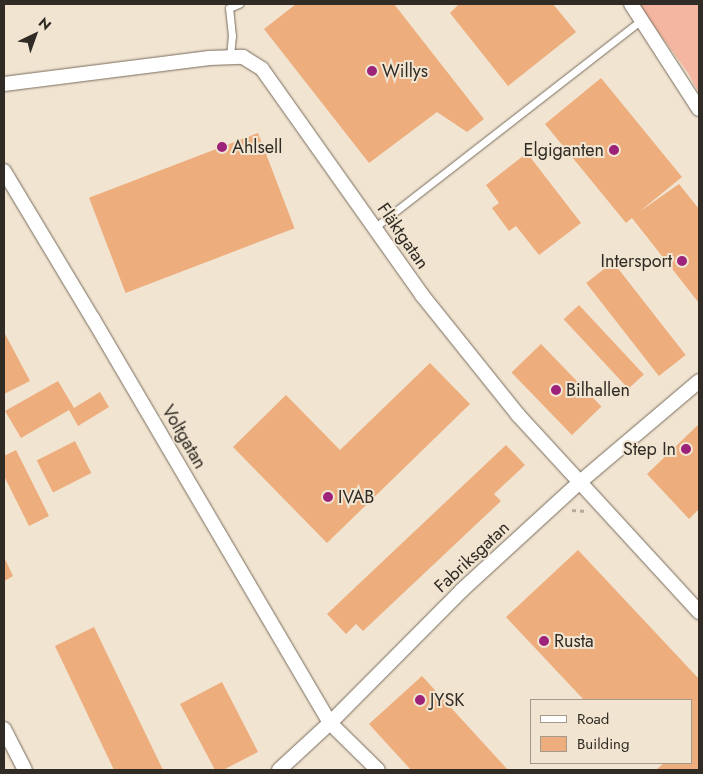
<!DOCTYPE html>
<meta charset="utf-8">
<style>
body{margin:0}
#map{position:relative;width:703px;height:774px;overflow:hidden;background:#f1e4d1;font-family:Jost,sans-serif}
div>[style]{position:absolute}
.green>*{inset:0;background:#f4b6a1}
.building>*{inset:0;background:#edad7d;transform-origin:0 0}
.path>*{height:3px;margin-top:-1.5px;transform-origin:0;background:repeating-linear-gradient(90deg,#b5ab9b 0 4px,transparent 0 8px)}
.roads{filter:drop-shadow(0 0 1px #786c5c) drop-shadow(0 0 1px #786c5c)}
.lane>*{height:7px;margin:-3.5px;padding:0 3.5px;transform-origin:3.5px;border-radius:3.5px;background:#fff}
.street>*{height:14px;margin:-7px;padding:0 7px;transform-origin:7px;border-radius:7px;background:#fff}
.dots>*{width:14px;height:14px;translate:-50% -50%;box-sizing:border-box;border:2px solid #f1e4d1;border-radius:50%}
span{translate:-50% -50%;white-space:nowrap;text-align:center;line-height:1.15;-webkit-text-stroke:4px #f1e4d1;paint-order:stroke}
.poi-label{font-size:18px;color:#302b24}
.left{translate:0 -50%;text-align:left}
.right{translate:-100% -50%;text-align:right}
.street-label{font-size:18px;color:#302b24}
.frame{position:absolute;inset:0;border:5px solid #302b24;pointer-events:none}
.legend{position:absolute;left:530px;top:699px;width:162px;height:65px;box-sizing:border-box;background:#f1e4d1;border:1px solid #a49a8c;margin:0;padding:6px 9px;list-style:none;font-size:15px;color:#302b24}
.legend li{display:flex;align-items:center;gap:10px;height:25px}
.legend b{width:25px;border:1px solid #a49a8c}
.north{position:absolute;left:10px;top:10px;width:50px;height:50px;-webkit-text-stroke:4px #f1e4d1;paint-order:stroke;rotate:42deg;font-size:14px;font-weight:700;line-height:20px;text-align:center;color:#302b24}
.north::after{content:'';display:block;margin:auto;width:18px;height:22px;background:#302b24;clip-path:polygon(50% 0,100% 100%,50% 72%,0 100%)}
</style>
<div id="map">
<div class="green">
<i style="clip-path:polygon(638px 4px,699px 4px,699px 93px,688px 73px)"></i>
</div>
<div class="building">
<i style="clip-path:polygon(296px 4px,394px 4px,484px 119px,467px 132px,437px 112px,369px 163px,264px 29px)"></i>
<i style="clip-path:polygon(459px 4px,553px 4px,576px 32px,508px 86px,450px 13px)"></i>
<i style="clip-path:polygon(601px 78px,682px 177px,639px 212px,679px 184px,699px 209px,699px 303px,632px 218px,626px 223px,545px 124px)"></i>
<i style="left:258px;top:133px;width:102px;height:181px;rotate:69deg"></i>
<i style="clip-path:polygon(527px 153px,581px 223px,539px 255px,516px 226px,509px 231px,492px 208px,499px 203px,486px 185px)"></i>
<i style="left:613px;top:262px;width:118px;height:34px;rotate:52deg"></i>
<i style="left:579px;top:305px;width:95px;height:21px;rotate:47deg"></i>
<i style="clip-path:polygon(4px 332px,30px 381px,4px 394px)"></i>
<i style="left:541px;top:344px;width:87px;height:41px;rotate:46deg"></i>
<i style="clip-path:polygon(430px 363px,470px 404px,327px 543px,233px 447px,286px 395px,340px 450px)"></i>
<i style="clip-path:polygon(58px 381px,74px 408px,100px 392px,109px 407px,78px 426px,69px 410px,21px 438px,5px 411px)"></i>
<i style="clip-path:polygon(699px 424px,699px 509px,689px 519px,647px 474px)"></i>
<i style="left:75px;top:441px;width:36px;height:43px;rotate:63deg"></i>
<i style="clip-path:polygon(506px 445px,525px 465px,494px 494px,501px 501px,363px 631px,356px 624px,346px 634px,327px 614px)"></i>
<i style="clip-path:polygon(16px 450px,49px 516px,29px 526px,4px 476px,4px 456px)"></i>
<i style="clip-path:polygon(578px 550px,699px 679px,699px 770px,656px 770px,664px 763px,692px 763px,692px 700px,584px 700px,506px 617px)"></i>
<i style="clip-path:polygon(4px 557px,13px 576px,4px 581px)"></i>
<i style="clip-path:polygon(94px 627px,163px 770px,114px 770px,55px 646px)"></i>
<i style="clip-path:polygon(422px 676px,508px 770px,411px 770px,369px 724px)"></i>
<i style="clip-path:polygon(222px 682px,258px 752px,223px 770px,215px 770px,180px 704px)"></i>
</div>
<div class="path">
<i style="left:572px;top:510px;width:14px;rotate:4deg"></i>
</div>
<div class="roads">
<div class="lane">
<i style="left:230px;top:57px;width:21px;rotate:-85deg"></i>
<i style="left:232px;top:36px;width:28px;rotate:-96deg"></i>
<i style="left:229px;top:8px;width:11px;rotate:-22deg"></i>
<i style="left:374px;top:228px;width:340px;rotate:-37.9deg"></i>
</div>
<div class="street">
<i style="left:631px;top:4px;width:125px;rotate:57.1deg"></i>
<i style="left:4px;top:84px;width:207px;rotate:-7.2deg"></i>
<i style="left:209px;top:58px;width:34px;rotate:-2deg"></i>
<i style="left:243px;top:57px;width:22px;rotate:32deg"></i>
<i style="left:262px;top:69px;width:277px;rotate:54.7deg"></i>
<i style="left:422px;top:295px;width:154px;rotate:51.3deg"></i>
<i style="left:518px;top:415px;width:268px;rotate:47.4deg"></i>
<i style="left:4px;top:171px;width:173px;rotate:59deg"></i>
<i style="left:93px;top:319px;width:468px;rotate:59.6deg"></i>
<i style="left:330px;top:723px;width:67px;rotate:44.4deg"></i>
<i style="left:4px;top:729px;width:46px;rotate:62.9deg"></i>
<i style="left:279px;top:770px;width:69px;rotate:-42.7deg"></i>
<i style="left:330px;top:723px;width:187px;rotate:-45.2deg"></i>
<i style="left:462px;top:590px;width:160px;rotate:-42.5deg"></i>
<i style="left:580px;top:482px;width:156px;rotate:-40.3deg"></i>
</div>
</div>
<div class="dots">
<i style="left:372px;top:71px;background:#9c227a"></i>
<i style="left:222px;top:147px;background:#9c227a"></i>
<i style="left:614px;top:150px;background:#9c227a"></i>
<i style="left:682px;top:261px;background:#9c227a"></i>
<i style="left:556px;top:390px;background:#9c227a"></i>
<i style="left:686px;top:449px;background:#9c227a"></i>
<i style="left:328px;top:497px;background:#9c227a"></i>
<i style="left:544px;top:641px;background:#9c227a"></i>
<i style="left:420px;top:700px;background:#9c227a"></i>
</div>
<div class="poi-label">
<span class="left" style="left:382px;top:71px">Willys</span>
<span class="left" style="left:232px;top:147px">Ahlsell</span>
<span class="right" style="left:604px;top:150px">Elgiganten</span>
<span class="right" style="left:672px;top:261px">Intersport</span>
<span class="left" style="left:566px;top:390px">Bilhallen</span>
<span class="right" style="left:676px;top:449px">Step In</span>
<span class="left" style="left:338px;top:497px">IVAB</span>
<span class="left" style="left:554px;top:641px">Rusta</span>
<span class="left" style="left:430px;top:700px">JYSK</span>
</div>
<div class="street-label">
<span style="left:403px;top:236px;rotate:55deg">Fläktgatan</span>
<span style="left:184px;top:437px;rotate:60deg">Voltgatan</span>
<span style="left:472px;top:557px;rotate:-43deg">Fabriksgatan</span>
</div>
<div class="frame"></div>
<ul class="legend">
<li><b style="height:6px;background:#fff"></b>Road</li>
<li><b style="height:14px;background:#edad7d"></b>Building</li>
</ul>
<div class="north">N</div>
</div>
